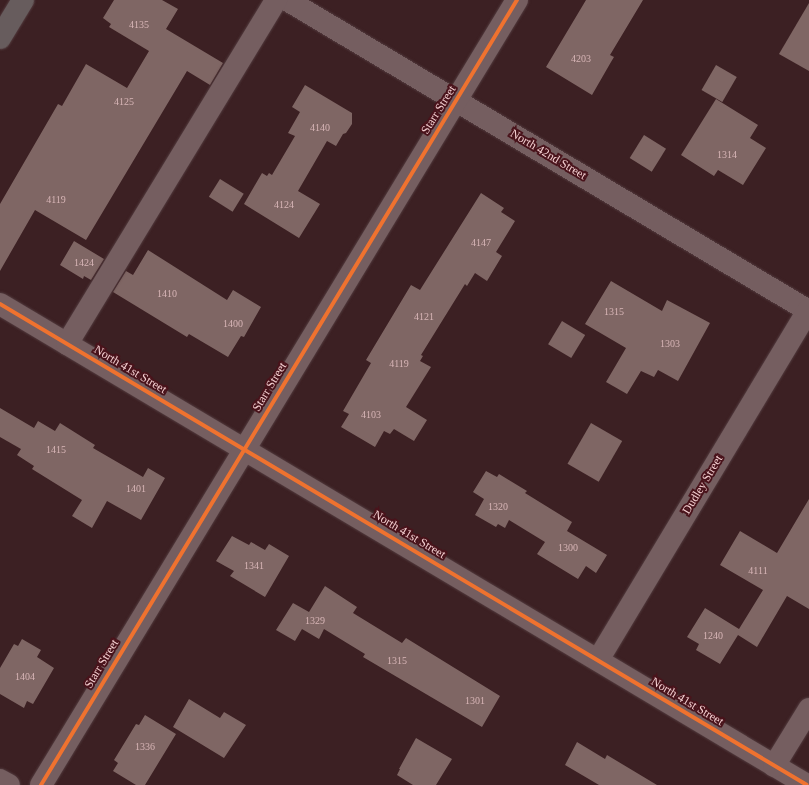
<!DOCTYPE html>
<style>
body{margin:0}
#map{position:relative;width:809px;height:785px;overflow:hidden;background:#3c2023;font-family:Georgia,serif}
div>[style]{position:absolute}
.building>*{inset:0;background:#7f6664;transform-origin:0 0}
.roads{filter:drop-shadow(0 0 1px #523b3e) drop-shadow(0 0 1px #523b3e)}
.minor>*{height:22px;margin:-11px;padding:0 11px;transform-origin:11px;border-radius:11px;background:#755e60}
.major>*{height:22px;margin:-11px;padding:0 11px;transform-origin:11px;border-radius:11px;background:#675c5d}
.cycleway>*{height:4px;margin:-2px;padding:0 2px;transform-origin:2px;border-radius:2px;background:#ef722f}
span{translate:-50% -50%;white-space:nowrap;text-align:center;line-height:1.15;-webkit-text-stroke:4px #49131b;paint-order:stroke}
.number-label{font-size:10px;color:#d7b5b6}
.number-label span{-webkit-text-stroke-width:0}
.street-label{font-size:12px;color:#f4cfd1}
</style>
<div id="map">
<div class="building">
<i style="clip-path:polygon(114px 0,162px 0,178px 9px,166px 29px,223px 63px,210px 85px,187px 71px,86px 240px,35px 210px,0 271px,0 204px,58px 104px,62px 106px,86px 64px,127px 88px,149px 51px,109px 27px,111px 24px,103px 18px)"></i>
<i style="clip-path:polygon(586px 0,643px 0,610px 55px,614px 57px,611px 62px,592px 95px,546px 67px)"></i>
<i style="clip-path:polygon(809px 3px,809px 71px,779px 54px)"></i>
<i style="left:716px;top:65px;width:24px;height:29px;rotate:30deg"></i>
<i style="clip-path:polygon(305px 85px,352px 113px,352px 124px,346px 133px,343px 134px,336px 146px,327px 141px,298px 191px,320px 204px,299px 238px,244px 204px,262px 173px,267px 176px,269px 173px,272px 175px,295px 136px,288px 133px,300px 112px,292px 107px)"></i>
<i style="clip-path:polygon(716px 99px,758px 125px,750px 138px,766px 148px,743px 185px,718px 170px,714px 176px,681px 155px)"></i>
<i style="left:644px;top:135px;width:26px;height:27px;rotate:32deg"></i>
<i style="left:220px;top:179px;width:28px;height:21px;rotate:32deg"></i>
<i style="clip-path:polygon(481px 193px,504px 208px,501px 212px,515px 221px,496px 252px,502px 256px,487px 281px,475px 273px,467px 286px,465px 284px,421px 355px,423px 356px,420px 361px,431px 367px,406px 407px,427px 420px,414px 441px,394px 429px,390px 434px,384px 431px,375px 447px,341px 427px,349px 414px,343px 411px,371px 363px,366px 360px,411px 285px,420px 290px)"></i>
<i style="clip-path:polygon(74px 241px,104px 259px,91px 280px,84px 276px,83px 279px,60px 265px)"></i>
<i style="clip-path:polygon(148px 250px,227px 300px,233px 290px,261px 307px,244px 337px,241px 336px,228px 357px,189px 334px,187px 337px,113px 292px,126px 271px,133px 275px)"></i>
<i style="clip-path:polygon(611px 281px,662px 311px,667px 300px,710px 323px,678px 381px,658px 370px,654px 377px,641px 371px,627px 394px,606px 382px,626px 348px,585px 324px)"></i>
<i style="left:562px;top:321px;width:27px;height:27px;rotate:31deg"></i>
<i style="clip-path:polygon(0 408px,34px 428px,38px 421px,55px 431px,60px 423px,95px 445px,93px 448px,143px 477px,148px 468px,165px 478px,141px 520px,107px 501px,92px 528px,72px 516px,82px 500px,32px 469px,34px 466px,17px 455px,21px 449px,0 437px)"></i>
<i style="left:591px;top:423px;width:36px;height:47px;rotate:30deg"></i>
<i style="clip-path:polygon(486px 471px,497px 477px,499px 474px,527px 491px,525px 493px,572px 522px,567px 531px,607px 555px,596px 573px,586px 566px,578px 579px,537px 554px,545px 542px,509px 520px,505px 528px,498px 524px,496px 527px,475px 515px,484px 499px,473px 492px)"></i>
<i style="clip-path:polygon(809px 499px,809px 609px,787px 596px,757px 647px,738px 635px,720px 664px,696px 650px,699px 644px,687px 637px,705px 608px,739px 629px,763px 590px,720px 565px,740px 531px,777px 553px)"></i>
<i style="clip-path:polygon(232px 536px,249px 545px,251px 542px,265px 550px,269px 544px,289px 556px,265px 597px,230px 576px,234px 571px,216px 561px)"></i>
<i style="clip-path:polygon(325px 586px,357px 607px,353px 613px,402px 643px,406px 638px,500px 696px,482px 727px,363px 657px,365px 654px,324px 629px,319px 639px,302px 629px,295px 641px,276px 630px,293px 603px,309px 612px)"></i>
<i style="clip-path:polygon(22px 639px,41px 650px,37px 657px,54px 668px,33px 704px,27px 701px,24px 708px,0 694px,0 668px,14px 644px,18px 646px)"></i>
<i style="clip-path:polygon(189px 699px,220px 718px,224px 712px,246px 725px,224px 758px,173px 727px)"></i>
<i style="clip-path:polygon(145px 715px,176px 734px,145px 785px,136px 785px,113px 771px,118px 763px,114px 760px,136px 724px,139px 725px)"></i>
<i style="clip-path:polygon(416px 738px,452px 759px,436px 785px,413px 785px,397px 775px,400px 769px,399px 769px)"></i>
<i style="clip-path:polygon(577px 742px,605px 759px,607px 755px,657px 785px,599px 785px,565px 765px)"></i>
</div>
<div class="roads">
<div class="minor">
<i style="left:287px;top:0;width:608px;rotate:30.79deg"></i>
<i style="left:0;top:304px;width:939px;rotate:30.8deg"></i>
<i style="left:67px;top:344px;width:403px;rotate:-58.7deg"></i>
<i style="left:598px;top:660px;width:408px;rotate:-59deg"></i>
<i style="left:774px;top:766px;width:67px;rotate:-58.4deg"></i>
<i style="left:0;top:780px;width:10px;rotate:29deg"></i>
<i style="left:41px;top:785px;width:918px;rotate:-58.77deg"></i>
</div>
<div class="major">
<i style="left:0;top:38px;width:44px;rotate:-58.8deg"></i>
</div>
</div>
<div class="cycleway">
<i style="left:0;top:304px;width:939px;rotate:30.8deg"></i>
<i style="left:41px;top:785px;width:918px;rotate:-58.77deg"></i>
</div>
<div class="number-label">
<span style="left:139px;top:25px">4135</span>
<span style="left:581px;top:59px">4203</span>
<span style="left:124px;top:102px">4125</span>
<span style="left:320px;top:128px">4140</span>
<span style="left:727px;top:155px">1314</span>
<span style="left:56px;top:200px">4119</span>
<span style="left:284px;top:205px">4124</span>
<span style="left:481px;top:243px">4147</span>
<span style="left:84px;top:263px">1424</span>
<span style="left:167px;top:294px">1410</span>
<span style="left:614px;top:312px">1315</span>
<span style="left:424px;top:317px">4121</span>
<span style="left:233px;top:324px">1400</span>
<span style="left:670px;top:344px">1303</span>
<span style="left:399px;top:364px">4119</span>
<span style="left:371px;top:415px">4103</span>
<span style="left:56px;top:450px">1415</span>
<span style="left:136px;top:489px">1401</span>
<span style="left:498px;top:507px">1320</span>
<span style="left:568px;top:548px">1300</span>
<span style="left:254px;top:566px">1341</span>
<span style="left:758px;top:571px">4111</span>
<span style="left:315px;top:621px">1329</span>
<span style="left:713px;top:636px">1240</span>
<span style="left:397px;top:661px">1315</span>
<span style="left:25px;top:677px">1404</span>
<span style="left:475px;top:701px">1301</span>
<span style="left:145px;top:747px">1336</span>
</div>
<div class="street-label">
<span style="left:439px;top:110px;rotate:-58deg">Starr Street</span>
<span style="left:548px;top:155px;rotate:31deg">North 42nd Street</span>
<span style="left:130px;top:370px;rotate:31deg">North 41st Street</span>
<span style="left:270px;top:387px;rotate:-59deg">Starr Street</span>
<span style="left:703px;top:485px;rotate:-59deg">Dudley Street</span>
<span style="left:409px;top:535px;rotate:31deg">North 41st Street</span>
<span style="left:102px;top:664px;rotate:-59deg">Starr Street</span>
<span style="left:687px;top:702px;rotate:31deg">North 41st Street</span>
</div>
</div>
